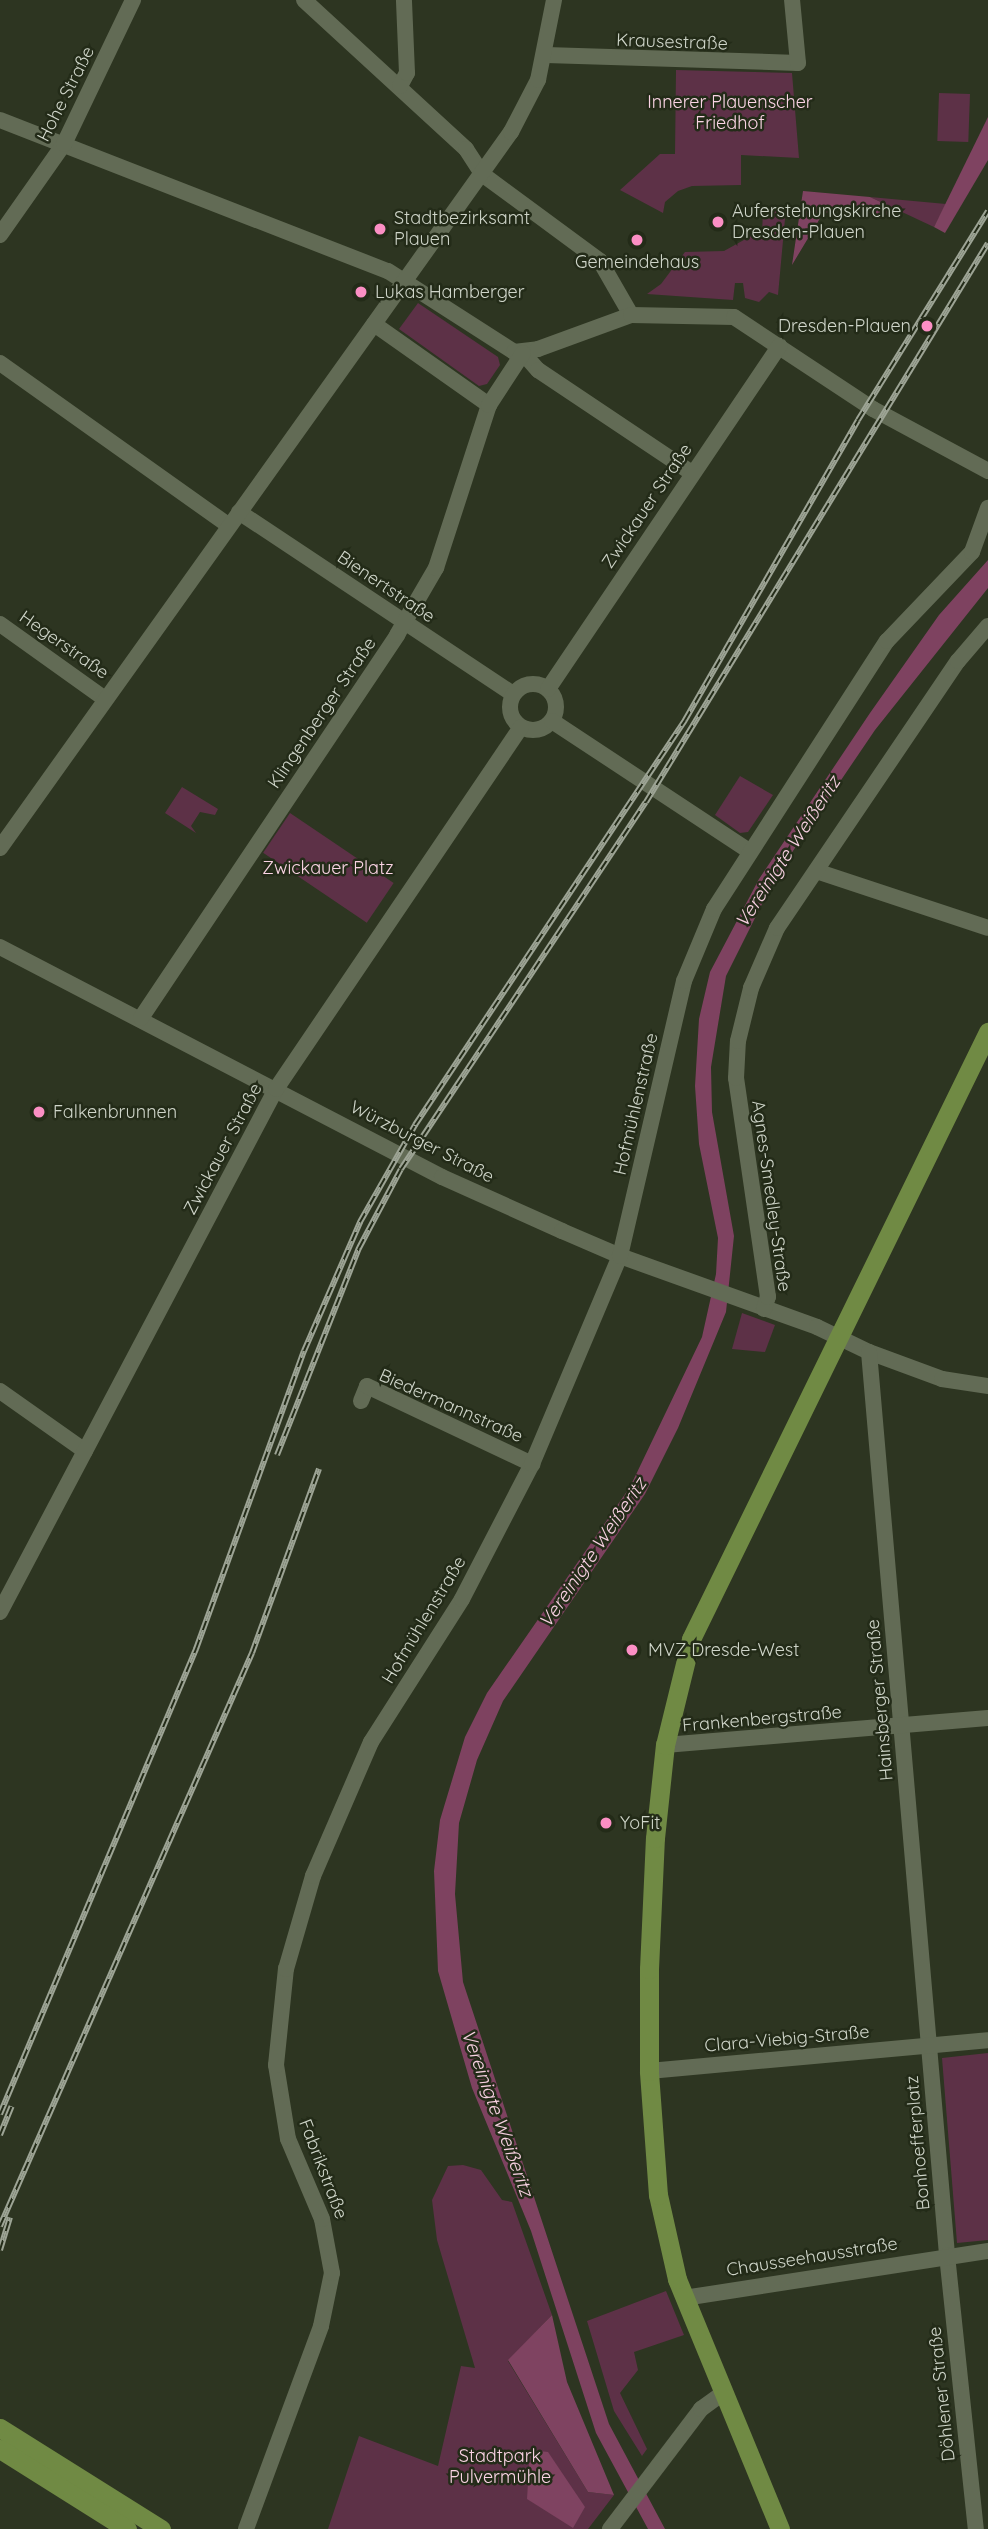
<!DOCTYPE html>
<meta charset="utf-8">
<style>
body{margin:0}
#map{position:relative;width:988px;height:2529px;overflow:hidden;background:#2d3521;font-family:Quicksand,sans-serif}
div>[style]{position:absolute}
.green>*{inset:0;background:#5d3147;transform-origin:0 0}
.forest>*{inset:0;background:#7f4361}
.water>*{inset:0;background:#7e4260}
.minor>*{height:16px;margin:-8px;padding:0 8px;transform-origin:8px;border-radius:8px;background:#626b55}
.minor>.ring{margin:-8px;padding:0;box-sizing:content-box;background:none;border:16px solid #626b55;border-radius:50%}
.major>*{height:19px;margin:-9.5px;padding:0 9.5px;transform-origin:9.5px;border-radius:9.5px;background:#708a44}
.rail>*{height:6px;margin-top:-3px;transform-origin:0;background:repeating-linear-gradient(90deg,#232b18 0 10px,#9da495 0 20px);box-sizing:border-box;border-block:2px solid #9da495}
.dots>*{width:19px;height:19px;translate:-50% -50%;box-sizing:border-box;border:4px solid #232b18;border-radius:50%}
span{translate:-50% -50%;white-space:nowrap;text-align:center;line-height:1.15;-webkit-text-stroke:5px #232b18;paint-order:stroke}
.street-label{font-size:18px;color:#cfd5c9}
.park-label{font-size:18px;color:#fbd4e5}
.poi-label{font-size:18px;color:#cfd5c9}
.left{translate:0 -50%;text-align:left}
.right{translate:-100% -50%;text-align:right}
.water-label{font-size:19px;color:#f8d1e2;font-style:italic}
</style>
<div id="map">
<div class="green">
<i style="clip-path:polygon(676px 70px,792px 73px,799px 158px,741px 155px,741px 185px,692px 186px,678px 191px,665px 202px,663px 213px,620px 190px,660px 154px,675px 154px)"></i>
<i style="left:939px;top:93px;width:31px;height:48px;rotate:2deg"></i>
<i style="clip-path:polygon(870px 197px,946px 204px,934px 227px)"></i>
<i style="clip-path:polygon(786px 208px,778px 295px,769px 292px,759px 302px,745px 298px,743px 283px,735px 283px,733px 300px,647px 294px,661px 284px,685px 252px,724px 251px,751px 236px,762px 235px,763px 209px)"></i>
<i style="clip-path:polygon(418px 303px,498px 357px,500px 365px,487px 384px,479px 386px,399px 329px)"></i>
<i style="clip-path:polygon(740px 776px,773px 795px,748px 832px,740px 833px,715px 815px)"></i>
<i style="clip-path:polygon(182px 787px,218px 809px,215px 815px,200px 812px,191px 826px,196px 833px,165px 813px)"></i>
<i style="left:290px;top:813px;width:125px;height:48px;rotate:34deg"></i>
<i style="clip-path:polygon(742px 1313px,775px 1325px,765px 1352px,732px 1349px)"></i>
<i style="clip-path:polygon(988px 2053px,988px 2240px,957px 2243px,942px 2058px)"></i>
<i style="clip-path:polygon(463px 2165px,481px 2170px,502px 2200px,512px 2202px,552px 2315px,508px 2361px,588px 2492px,614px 2495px,588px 2529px,328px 2529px,359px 2436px,438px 2466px,461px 2366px,475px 2368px,437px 2240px,432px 2200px,448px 2166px)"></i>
<i style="clip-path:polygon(666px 2291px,684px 2335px,634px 2352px,638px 2370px,620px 2393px,647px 2449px,642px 2456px,614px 2411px,587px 2321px)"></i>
</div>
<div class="forest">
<i style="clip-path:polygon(988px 117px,988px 160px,945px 233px,934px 227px)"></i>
<i style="clip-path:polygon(803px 191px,870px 197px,900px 211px,879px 217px,844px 206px,822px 215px,792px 265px)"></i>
<i style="clip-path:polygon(552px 2315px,567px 2382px,614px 2495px,588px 2492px,508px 2360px)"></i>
<i style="clip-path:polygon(530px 2450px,548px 2452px,585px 2507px,573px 2528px,527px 2499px)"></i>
</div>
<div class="water">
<i style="clip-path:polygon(988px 560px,988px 588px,875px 730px,776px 876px,726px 976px,711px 1067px,712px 1112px,734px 1236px,726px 1312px,678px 1428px,645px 1494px,503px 1701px,477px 1760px,459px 1823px,455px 1894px,463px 1982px,609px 2424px,665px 2529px,648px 2529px,596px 2433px,531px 2231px,472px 2088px,438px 1971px,434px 1871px,440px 1820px,465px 1737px,487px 1693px,630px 1487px,702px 1337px,716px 1274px,718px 1238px,699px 1144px,695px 1086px,699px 1019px,710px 972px,759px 879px,870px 713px,939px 615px)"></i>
</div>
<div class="minor">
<i style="left:304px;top:0;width:220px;rotate:42.6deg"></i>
<i style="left:466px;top:149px;width:30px;rotate:57deg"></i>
<i style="left:482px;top:174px;width:147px;rotate:36.4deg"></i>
<i style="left:600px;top:261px;width:62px;rotate:60.1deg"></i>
<i style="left:546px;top:55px;width:252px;rotate:1.8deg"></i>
<i style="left:798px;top:63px;width:63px;rotate:-95.4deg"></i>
<i style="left:400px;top:86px;width:15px;rotate:-62deg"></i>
<i style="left:407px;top:73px;width:73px;rotate:-92.4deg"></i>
<i style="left:0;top:120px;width:416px;rotate:21.3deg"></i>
<i style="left:388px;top:271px;width:150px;rotate:32.7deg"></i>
<i style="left:514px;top:352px;width:24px;rotate:-7deg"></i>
<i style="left:538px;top:349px;width:99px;rotate:-20.1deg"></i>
<i style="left:631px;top:315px;width:103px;rotate:1.1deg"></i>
<i style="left:734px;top:317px;width:167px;rotate:33.5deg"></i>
<i style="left:873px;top:409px;width:131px;rotate:28.3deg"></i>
<i style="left:0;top:235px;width:111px;rotate:-54.9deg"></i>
<i style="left:64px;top:144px;width:160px;rotate:-64.4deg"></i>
<i style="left:374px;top:324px;width:141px;rotate:35.2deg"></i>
<i style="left:523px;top:353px;width:23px;rotate:49deg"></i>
<i style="left:538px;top:370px;width:185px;rotate:33.8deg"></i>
<i style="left:0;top:363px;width:281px;rotate:35.4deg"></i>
<i style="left:239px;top:512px;width:329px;rotate:33.6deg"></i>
<i style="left:0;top:624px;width:129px;rotate:35.5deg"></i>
<i class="ring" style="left:510px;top:684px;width:30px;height:30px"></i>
<i style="left:548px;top:689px;width:414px;rotate:-56deg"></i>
<i style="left:552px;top:721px;width:235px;rotate:33.4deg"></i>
<i style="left:0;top:848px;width:880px;rotate:-54.49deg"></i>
<i style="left:511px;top:132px;width:59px;rotate:-62.6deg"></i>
<i style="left:538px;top:80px;width:82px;rotate:-78.7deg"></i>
<i style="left:816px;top:871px;width:181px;rotate:18.3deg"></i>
<i style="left:0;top:947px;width:498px;rotate:27.5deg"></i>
<i style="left:442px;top:1177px;width:132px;rotate:24.2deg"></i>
<i style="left:562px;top:1231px;width:63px;rotate:23.3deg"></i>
<i style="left:620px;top:1256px;width:209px;rotate:19.8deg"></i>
<i style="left:817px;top:1327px;width:58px;rotate:25.7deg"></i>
<i style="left:869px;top:1352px;width:78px;rotate:20.3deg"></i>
<i style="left:942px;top:1379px;width:47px;rotate:8.7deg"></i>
<i style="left:141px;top:1018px;width:461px;rotate:-56.2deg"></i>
<i style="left:397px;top:635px;width:78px;rotate:-59.8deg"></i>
<i style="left:436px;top:568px;width:171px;rotate:-72deg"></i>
<i style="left:489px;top:405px;width:62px;rotate:-56.8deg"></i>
<i style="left:764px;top:1309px;width:13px;rotate:-72deg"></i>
<i style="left:768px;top:1297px;width:221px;rotate:-98.3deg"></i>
<i style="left:736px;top:1078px;width:37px;rotate:-87deg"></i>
<i style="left:738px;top:1041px;width:55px;rotate:-76.2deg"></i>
<i style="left:751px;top:988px;width:65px;rotate:-66.6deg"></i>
<i style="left:777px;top:928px;width:323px;rotate:-55.9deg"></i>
<i style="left:958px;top:661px;width:46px;rotate:-49.4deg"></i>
<i style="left:869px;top:1352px;width:906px;rotate:85.06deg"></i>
<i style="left:947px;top:2255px;width:276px;rotate:84deg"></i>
<i style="left:0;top:1391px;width:104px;rotate:35.2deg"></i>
<i style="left:361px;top:1401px;width:16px;rotate:-68deg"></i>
<i style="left:367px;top:1386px;width:183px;rotate:25.3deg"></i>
<i style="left:0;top:1612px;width:591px;rotate:-62.18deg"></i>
<i style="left:276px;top:1089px;width:437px;rotate:-55.9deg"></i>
<i style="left:665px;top:1745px;width:324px;rotate:-4.8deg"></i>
<i style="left:649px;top:2071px;width:340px;rotate:-5.2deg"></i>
<i style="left:684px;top:2298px;width:308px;rotate:-8.8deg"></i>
<i style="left:246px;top:2529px;width:216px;rotate:-69.7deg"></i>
<i style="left:321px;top:2326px;width:54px;rotate:-78.3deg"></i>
<i style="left:332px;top:2273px;width:55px;rotate:-100.5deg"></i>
<i style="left:322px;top:2219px;width:87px;rotate:-113deg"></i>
<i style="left:288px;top:2139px;width:75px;rotate:-99.2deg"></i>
<i style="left:276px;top:2065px;width:97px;rotate:-84.1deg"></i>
<i style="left:286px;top:1969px;width:97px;rotate:-73.8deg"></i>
<i style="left:313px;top:1876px;width:146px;rotate:-66.6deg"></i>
<i style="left:371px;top:1742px;width:169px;rotate:-57.5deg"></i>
<i style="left:462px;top:1599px;width:152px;rotate:-62.6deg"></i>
<i style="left:532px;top:1464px;width:226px;rotate:-67.1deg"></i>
<i style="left:620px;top:1256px;width:282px;rotate:-76.9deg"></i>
<i style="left:684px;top:981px;width:78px;rotate:-67.4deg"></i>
<i style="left:714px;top:909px;width:319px;rotate:-57.2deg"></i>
<i style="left:887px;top:641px;width:123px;rotate:-46.3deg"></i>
<i style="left:972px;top:552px;width:47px;rotate:-70deg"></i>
<i style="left:610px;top:2529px;width:151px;rotate:-52.8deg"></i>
<i style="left:701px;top:2409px;width:27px;rotate:-36deg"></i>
</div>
<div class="major">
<i style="left:0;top:2428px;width:190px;rotate:32.1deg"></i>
<i style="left:0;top:2449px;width:150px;rotate:32.2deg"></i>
<i style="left:780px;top:2529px;width:270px;rotate:-112.4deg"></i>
<i style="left:677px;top:2279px;width:86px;rotate:-102.7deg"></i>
<i style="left:658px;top:2195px;width:124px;rotate:-94.2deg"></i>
<i style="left:649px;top:2071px;width:102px;rotate:-90deg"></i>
<i style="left:649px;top:1969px;width:131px;rotate:-87.4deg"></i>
<i style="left:655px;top:1838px;width:94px;rotate:-83.9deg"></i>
<i style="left:665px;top:1745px;width:109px;rotate:-76.2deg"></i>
<i style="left:691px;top:1639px;width:676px;rotate:-63.93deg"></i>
</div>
<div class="rail">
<i style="left:277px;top:1455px;width:223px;rotate:-68.4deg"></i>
<i style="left:359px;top:1248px;width:89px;rotate:-62deg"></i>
<i style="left:401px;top:1169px;width:441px;rotate:-56.3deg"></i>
<i style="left:646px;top:802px;width:655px;rotate:-58.54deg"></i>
<i style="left:0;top:2114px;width:505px;rotate:-67.14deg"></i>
<i style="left:196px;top:1649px;width:317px;rotate:-70.1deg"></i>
<i style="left:304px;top:1351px;width:141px;rotate:-66.5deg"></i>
<i style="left:360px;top:1222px;width:112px;rotate:-60.4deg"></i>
<i style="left:415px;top:1125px;width:487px;rotate:-56.3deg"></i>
<i style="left:685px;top:720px;width:346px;rotate:-60deg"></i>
<i style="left:858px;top:420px;width:246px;rotate:-58.1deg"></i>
<i style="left:0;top:2135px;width:31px;rotate:-68deg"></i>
<i style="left:0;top:2226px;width:626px;rotate:-66.26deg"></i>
<i style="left:252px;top:1653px;width:196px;rotate:-70deg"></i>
<i style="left:0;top:2250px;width:34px;rotate:-73deg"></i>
</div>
<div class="dots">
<i style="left:718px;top:222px;background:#fb8fc4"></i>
<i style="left:380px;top:229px;background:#fb8fc4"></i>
<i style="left:637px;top:240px;background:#fb8fc4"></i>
<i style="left:361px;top:292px;background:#fb8fc4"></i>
<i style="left:927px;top:326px;background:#fb8fc4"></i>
<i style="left:39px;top:1112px;background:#fb8fc4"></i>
<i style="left:632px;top:1650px;background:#fb8fc4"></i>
<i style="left:606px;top:1823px;background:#fb8fc4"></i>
</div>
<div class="street-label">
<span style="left:672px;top:42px;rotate:2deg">Krausestraße</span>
<span style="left:66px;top:94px;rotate:-63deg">Hohe Straße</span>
<span style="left:647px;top:506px;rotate:-56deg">Zwickauer Straße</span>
<span style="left:386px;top:587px;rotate:34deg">Bienertstraße</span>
<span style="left:64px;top:645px;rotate:35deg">Hegerstraße</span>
<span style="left:322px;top:713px;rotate:-56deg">Klingenberger Straße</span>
<span style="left:636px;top:1104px;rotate:-77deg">Hofmühlenstraße</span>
<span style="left:422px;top:1142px;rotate:27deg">Würzburger Straße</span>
<span style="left:223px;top:1149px;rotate:-62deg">Zwickauer Straße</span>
<span style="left:771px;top:1196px;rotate:82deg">Agnes-Smedley-Straße</span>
<span style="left:451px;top:1406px;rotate:24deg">Biedermannstraße</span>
<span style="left:424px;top:1620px;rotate:-59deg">Hofmühlenstraße</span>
<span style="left:880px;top:1700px;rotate:-95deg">Hainsberger Straße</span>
<span style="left:762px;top:1719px;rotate:-5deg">Frankenbergstraße</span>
<span style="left:787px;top:2039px;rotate:-5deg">Clara-Viebig-Straße</span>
<span style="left:918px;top:2143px;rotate:-95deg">Bonhoefferplatz</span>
<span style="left:323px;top:2169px;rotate:69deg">Fabrikstraße</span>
<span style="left:812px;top:2257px;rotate:-9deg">Chausseehausstraße</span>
<span style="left:942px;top:2394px;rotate:-96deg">Döhlener Straße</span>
</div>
<div class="park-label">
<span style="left:730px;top:113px">Innerer Plauenscher<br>Friedhof</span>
<span style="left:328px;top:868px">Zwickauer Platz</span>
<span style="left:500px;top:2467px">Stadtpark<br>Pulvermühle</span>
</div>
<div class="poi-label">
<span class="left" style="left:732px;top:222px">Auferstehungskirche<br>Dresden-Plauen</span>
<span class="left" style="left:394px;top:229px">Stadtbezirksamt<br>Plauen</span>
<span style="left:637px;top:262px">Gemeindehaus</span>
<span class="left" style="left:375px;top:292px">Lukas Hamberger</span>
<span class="right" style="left:911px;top:326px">Dresden-Plauen</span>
<span class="left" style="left:53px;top:1112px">Falkenbrunnen</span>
<span class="left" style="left:648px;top:1650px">MVZ Dresde-West</span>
<span class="left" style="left:620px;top:1823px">YoFit</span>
</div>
<div class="water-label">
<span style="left:788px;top:852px;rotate:-57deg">Vereinigte Weißeritz</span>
<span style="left:593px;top:1553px;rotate:-56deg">Vereinigte Weißeritz</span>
<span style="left:497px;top:2113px;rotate:70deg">Vereinigte Weißeritz</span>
</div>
</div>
